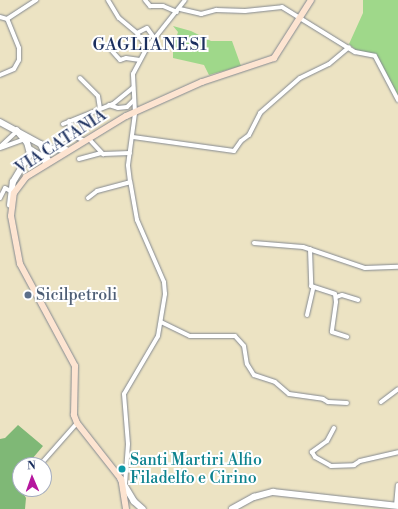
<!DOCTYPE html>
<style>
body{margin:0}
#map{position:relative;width:398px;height:509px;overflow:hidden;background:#ece3c3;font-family:"Libre Bodoni",serif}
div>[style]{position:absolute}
.green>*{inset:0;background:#9fd88a}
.forest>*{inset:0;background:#7fb876}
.roads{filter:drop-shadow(0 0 1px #848990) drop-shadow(0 0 1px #848990)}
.minor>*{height:4px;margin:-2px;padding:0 2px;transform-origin:2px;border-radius:2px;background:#fff}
.tertiary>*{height:5.5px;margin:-2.75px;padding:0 2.75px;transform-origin:2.75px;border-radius:2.75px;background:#fff}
.secondary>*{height:6px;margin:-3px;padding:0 3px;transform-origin:3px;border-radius:3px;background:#fde4d1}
.dots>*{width:11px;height:11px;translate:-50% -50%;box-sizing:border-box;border:2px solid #fff;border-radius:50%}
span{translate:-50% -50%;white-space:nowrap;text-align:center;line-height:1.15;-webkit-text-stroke:4px #fff;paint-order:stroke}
.street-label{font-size:16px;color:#1b2f5e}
.service-label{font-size:16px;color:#4e5e75}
.left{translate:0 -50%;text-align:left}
.culture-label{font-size:16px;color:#0d838f}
.neighbourhood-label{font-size:17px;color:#1b2f5e;letter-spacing:1px}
.north{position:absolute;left:12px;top:457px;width:40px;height:40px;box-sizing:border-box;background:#fff;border:1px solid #a4acbf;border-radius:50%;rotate:358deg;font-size:11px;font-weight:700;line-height:16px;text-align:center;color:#1b2f5e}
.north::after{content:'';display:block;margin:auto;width:14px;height:18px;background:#b5179e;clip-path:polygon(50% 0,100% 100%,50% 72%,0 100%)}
</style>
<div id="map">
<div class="green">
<i style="clip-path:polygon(363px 0,398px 0,398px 96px,377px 56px,356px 50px,349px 44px,363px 13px)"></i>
<i style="clip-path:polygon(173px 26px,191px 31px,211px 41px,232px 41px,241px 66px,209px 75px,204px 65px,173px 58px,173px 47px,178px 32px)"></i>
</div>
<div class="forest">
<i style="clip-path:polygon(18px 425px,43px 446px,27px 465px,20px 465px,20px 473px,15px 479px,26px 498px,25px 509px,0 509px,0 439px,5px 438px)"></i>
</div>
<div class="roads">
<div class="minor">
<i style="left:108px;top:0;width:21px;rotate:59deg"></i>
<i style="left:119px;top:18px;width:23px;rotate:40deg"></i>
<i style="left:137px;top:33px;width:18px;rotate:56deg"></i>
<i style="left:145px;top:0;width:8px;rotate:50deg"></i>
<i style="left:150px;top:6px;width:13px"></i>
<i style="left:163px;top:6px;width:15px;rotate:23deg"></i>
<i style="left:180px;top:9px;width:22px;rotate:13deg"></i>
<i style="left:201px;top:14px;width:16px;rotate:-15deg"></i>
<i style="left:216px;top:10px;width:29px;rotate:2deg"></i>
<i style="left:245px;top:11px;width:37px;rotate:-6deg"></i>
<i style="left:282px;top:7px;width:86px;rotate:31.7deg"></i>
<i style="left:355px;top:52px;width:20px;rotate:11deg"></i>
<i style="left:375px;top:56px;width:50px;rotate:62.4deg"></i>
<i style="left:0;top:17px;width:7px;rotate:16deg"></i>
<i style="left:137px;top:33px;width:11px;rotate:-27deg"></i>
<i style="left:147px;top:28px;width:14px;rotate:54deg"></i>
<i style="left:112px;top:51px;width:12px;rotate:48deg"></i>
<i style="left:120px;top:60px;width:6px;rotate:-18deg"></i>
<i style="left:126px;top:58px;width:14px;rotate:8deg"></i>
<i style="left:0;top:75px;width:15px;rotate:-23deg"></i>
<i style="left:14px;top:69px;width:10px;rotate:-61deg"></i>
<i style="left:19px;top:60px;width:12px;rotate:-90deg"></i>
<i style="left:19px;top:48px;width:31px;rotate:-112deg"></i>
<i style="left:7px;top:19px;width:35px;rotate:-33deg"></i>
<i style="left:80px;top:78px;width:25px;rotate:45deg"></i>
<i style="left:98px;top:96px;width:12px;rotate:81deg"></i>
<i style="left:109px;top:105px;width:9px;rotate:18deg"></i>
<i style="left:118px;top:108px;width:9px;rotate:-6deg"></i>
<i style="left:127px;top:107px;width:10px;rotate:-45deg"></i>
<i style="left:69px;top:121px;width:14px;rotate:82deg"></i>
<i style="left:71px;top:135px;width:15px;rotate:23deg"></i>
<i style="left:63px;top:124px;width:54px;rotate:-21.8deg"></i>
<i style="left:113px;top:104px;width:26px;rotate:-39deg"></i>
<i style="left:133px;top:137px;width:102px;rotate:7.9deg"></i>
<i style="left:234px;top:151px;width:12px;rotate:-55deg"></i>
<i style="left:241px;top:141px;width:10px;rotate:-37deg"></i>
<i style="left:249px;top:135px;width:25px;rotate:-63deg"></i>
<i style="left:260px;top:113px;width:53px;rotate:-41.2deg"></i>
<i style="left:300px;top:78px;width:32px;rotate:-26deg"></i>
<i style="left:329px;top:64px;width:26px;rotate:-40deg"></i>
<i style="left:89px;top:139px;width:21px;rotate:47deg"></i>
<i style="left:103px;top:154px;width:27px;rotate:-2deg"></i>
<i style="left:59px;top:142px;width:14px;rotate:-30deg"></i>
<i style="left:1px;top:146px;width:22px;rotate:-43deg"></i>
<i style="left:0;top:148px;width:27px;rotate:-20deg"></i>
<i style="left:79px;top:159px;width:23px;rotate:-15deg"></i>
<i style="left:0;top:198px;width:11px;rotate:-63deg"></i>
<i style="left:5px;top:188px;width:10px;rotate:29deg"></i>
<i style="left:88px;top:198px;width:11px;rotate:-38deg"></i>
<i style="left:97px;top:191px;width:34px;rotate:-15deg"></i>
<i style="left:254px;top:243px;width:49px;rotate:4.7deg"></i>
<i style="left:303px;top:247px;width:65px;rotate:18.7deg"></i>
<i style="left:365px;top:268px;width:33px;rotate:-2deg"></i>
<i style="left:310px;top:249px;width:37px;rotate:88deg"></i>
<i style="left:311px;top:286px;width:25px;rotate:18deg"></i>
<i style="left:335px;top:294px;width:8px;rotate:83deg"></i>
<i style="left:336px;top:302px;width:30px;rotate:98deg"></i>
<i style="left:332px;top:332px;width:16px;rotate:18deg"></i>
<i style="left:336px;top:297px;width:6px;rotate:-18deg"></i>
<i style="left:342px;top:295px;width:17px;rotate:17deg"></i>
<i style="left:307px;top:315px;width:28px;rotate:-77deg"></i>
<i style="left:161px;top:322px;width:32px;rotate:26deg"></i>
<i style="left:190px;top:336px;width:45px"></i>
<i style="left:235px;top:336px;width:13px;rotate:48deg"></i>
<i style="left:244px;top:346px;width:18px;rotate:81deg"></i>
<i style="left:247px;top:364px;width:13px;rotate:58deg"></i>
<i style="left:254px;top:375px;width:22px;rotate:18deg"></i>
<i style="left:275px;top:382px;width:18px;rotate:41deg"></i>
<i style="left:289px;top:394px;width:34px;rotate:8deg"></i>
<i style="left:323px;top:399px;width:6px;rotate:31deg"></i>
<i style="left:328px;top:402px;width:19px;rotate:3deg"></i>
<i style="left:381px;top:402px;width:21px;rotate:-37deg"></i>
<i style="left:334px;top:428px;width:15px;rotate:118deg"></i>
<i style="left:327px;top:441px;width:19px;rotate:144deg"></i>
<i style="left:312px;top:452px;width:6px;rotate:59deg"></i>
<i style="left:315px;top:457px;width:18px;rotate:29deg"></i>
<i style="left:331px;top:466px;width:23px;rotate:-2deg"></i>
<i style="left:354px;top:465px;width:7px;rotate:-34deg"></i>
<i style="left:360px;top:461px;width:39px;rotate:-13deg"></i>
<i style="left:40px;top:465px;width:56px;rotate:-48.6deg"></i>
<i style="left:117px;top:473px;width:8px;rotate:-14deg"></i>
<i style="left:125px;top:471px;width:5px;rotate:-68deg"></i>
<i style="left:125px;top:485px;width:41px;rotate:-85.8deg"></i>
<i style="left:128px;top:444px;width:50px;rotate:-94.6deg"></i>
<i style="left:124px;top:394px;width:67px;rotate:-59.6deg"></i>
<i style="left:158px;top:336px;width:43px;rotate:-80.5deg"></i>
<i style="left:165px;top:294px;width:12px;rotate:-95deg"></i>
<i style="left:164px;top:282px;width:68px;rotate:-113.5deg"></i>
<i style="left:137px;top:220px;width:39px;rotate:-100deg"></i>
<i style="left:130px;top:182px;width:17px;rotate:-97deg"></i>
<i style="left:128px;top:165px;width:52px;rotate:-82.3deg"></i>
<i style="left:135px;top:113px;width:39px;rotate:-93deg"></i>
<i style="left:133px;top:74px;width:30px;rotate:-62deg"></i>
<i style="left:147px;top:48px;width:61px;rotate:-51.6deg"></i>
<i style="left:396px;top:506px;width:21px;rotate:-85deg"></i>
</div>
<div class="tertiary">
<i style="left:0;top:122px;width:55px;rotate:28.4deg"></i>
<i style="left:48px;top:148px;width:18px;rotate:6deg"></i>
<i style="left:41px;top:144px;width:14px;rotate:65deg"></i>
<i style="left:47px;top:157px;width:7px;rotate:98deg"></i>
<i style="left:30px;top:149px;width:22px;rotate:32deg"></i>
<i style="left:10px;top:205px;width:23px;rotate:-83deg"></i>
<i style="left:13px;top:182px;width:33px;rotate:-59deg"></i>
<i style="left:30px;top:154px;width:11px;rotate:-105deg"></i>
<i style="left:27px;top:143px;width:16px;rotate:-130deg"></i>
<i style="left:121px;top:479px;width:26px;rotate:59deg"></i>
<i style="left:134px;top:501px;width:12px;rotate:42deg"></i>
<i style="left:232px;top:509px;width:25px;rotate:-29deg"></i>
<i style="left:254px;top:497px;width:20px;rotate:-15deg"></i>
<i style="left:273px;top:492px;width:126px;rotate:6.4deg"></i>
</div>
<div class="secondary">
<i style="left:126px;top:509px;width:30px;rotate:-99deg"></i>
<i style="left:121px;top:479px;width:71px;rotate:-128.2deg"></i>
<i style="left:77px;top:423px;width:9px;rotate:-111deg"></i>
<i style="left:74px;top:415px;width:49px;rotate:-88.8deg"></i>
<i style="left:75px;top:366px;width:116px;rotate:-118.3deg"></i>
<i style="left:20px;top:264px;width:49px;rotate:-100.6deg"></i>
<i style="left:11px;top:216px;width:23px;rotate:-83deg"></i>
<i style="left:14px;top:193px;width:20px;rotate:-53deg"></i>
<i style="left:26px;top:177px;width:117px;rotate:-31.4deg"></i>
<i style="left:126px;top:116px;width:83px;rotate:-24.1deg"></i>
<i style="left:202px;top:82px;width:76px;rotate:-18.4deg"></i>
<i style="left:274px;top:58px;width:69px;rotate:-57.5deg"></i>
</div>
</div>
<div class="dots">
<i style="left:28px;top:295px;background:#5c6f8a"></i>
<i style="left:122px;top:469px;background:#0f9aa8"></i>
</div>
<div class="street-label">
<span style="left:61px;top:142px;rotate:-33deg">VIA CATANIA</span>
</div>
<div class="service-label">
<span class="left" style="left:36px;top:295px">Sicilpetroli</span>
</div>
<div class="culture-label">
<span class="left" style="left:130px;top:469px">Santi Martiri Alfio<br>Filadelfo e Cirino</span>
</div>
<div class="neighbourhood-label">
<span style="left:150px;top:46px">GAGLIANESI</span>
</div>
<div class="north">N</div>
</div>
